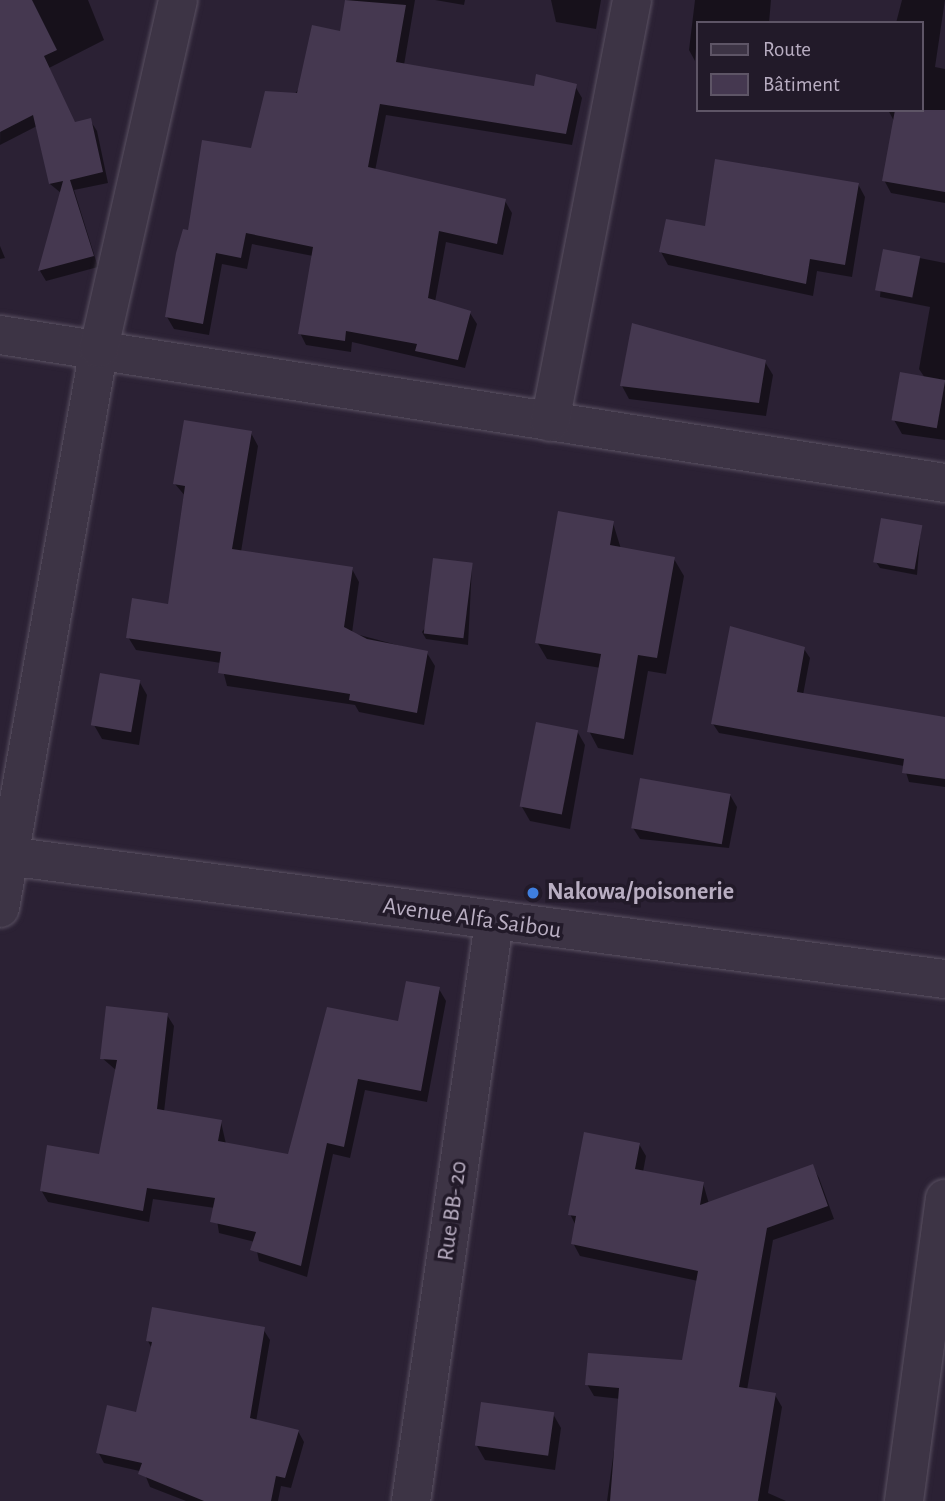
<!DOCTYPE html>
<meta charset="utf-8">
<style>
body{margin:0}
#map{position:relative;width:945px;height:1501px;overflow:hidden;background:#2b2134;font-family:"Alegreya Sans",sans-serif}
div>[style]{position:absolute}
.shadow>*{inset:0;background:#0007}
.building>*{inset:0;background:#453850;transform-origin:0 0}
.roads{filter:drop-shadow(0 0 2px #5b5263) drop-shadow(0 0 2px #5b5263)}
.minor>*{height:38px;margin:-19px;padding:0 19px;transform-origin:19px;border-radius:19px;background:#3d3445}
.dots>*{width:19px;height:19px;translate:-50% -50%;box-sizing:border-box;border:4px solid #221a29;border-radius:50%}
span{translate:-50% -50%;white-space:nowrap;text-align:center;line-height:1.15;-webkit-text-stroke:7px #221a29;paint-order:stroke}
.poi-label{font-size:24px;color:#b9aec2;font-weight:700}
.left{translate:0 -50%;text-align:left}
.street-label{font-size:24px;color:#b9aec2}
.legend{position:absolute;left:696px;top:21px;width:228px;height:91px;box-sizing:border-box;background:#221a29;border:2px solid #5e5566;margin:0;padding:9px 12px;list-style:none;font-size:21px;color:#b9aec2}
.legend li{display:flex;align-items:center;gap:14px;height:35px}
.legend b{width:35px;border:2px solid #5e5566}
</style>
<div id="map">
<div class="shadow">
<i style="clip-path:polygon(2px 0,88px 0,104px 40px,49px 68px,75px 124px,90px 120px,97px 131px,108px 183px,74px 190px,98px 267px,46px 281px,40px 271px,61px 193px,50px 184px,37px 126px,0 145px)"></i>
<i style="clip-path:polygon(346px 0,415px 0,404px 65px,536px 88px,575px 86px,582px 98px,572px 145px,386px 115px,375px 171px,505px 201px,512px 213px,503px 255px,446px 242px,435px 302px,470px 313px,477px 324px,465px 368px,352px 342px,351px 352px,306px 345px,300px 333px,313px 256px,252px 244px,247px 269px,222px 264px,209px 335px,174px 329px,167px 317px,190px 232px,341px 33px)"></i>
<i style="clip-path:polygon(435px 0,465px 0,464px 5px)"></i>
<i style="clip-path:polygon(551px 0,601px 0,596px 29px,556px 22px)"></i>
<i style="clip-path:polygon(695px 0,771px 0,769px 23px,698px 23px,695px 61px,689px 50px)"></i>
<i style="clip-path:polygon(902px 0,945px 0,935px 67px,945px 69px,945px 203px,891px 193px,884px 180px,894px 121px,888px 110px,922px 110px,922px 23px,896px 23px)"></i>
<i style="clip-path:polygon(858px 184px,865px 197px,852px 277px,817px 271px,813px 296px,668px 265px,661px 252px,706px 228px)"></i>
<i style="clip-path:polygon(0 246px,5px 258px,0 259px)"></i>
<i style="clip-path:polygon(884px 251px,945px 263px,945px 440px,902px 434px,894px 420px,925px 378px,919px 369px,930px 307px,880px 297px)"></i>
<i style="clip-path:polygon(633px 325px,765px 362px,773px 375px,766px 416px,629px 399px,622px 386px)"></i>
<i style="clip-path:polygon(251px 433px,258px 446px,241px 552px,352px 569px,359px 582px,352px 633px,427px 653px,435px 666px,424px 725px,359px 712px,355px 705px,227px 686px,221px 663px,136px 650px,128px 637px,169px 606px,186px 497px,175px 484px)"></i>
<i style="clip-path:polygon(613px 523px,621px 549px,674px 559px,684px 576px,666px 674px,648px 671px,633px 755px,598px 748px,589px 731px,601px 668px,547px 659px,537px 642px)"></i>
<i style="clip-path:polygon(921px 526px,917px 575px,880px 568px,876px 562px)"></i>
<i style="clip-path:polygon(472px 565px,468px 645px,426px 639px,422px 632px)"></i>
<i style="clip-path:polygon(804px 649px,810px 658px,803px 695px,945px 719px,945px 787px,909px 782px,904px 766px,719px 733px,713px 724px)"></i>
<i style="clip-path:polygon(139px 681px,147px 695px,139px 745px,102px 739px,94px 725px)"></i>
<i style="clip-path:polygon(577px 731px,585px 745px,570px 829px,530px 821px,522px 807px)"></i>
<i style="clip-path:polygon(730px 795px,737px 807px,729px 848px,640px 839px,633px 828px)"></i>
<i style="clip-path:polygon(439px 989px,446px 1001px,427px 1102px,365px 1090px,350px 1158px,333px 1154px,307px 1277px,259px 1261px,255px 1242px,219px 1233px,215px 1208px,153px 1199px,149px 1222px,48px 1202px,41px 1190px,101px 1156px,117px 1071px,102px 1058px,167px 1015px,174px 1026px,164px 1112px,221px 1122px,226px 1144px,289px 1156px,400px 1023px)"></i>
<i style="clip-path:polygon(639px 1144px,646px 1156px,643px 1172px,703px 1183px,709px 1204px,812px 1166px,819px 1178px,834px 1219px,773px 1240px,747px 1390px,775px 1395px,782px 1407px,768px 1493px,786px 1501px,607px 1501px,621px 1399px,594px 1396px,587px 1384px,683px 1362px,698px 1281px,580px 1256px,573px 1243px,576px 1226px,570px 1214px)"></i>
<i style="clip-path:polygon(263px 1329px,270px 1340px,256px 1422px,298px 1431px,304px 1442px,291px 1488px,281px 1486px,278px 1501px,186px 1501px,150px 1487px,144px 1472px,104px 1463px,98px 1452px,137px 1414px,152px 1349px,148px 1341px)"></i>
<i style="clip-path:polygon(553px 1414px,561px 1428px,555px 1470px,485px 1460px,477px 1446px)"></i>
</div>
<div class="building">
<i style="clip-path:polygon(0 0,32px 0,57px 50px,44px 56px,75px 122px,91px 118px,103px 172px,70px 180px,94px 256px,38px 271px,63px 181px,49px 184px,33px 115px,0 132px)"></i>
<i style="clip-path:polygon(345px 0,406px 5px,396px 62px,534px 86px,536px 74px,577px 84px,566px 134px,380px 104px,368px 167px,506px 199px,497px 244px,439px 231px,428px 298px,471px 311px,458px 360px,415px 351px,417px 344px,346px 331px,345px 341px,298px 334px,313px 247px,246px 233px,241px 258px,216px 253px,203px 324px,165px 317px,176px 253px,183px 229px,188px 230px,202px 140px,251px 148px,265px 91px,297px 93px,312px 25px,340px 31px)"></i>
<i style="clip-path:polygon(895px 110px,945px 110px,945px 192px,882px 181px)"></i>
<i style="clip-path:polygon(715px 159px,859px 183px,845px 265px,810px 259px,806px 284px,659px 252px,666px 219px,705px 226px)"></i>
<i style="left:883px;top:249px;width:38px;height:42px;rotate:11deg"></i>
<i style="clip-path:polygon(632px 323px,766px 360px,759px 403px,620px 386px)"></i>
<i style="left:900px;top:372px;width:46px;height:49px;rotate:10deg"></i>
<i style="clip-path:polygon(184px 420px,252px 431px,232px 549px,353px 567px,344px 627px,367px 639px,428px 651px,417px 713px,349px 700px,350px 694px,218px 673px,221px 652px,126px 638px,132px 598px,168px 604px,185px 486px,173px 484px)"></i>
<i style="clip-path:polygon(558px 511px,614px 521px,610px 545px,675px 557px,657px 658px,638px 655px,624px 739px,587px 732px,601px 654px,535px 643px)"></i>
<i style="left:881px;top:518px;width:42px;height:45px;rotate:10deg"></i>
<i style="left:433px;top:558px;width:40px;height:76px;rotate:7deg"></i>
<i style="clip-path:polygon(730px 626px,805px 647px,797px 692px,945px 717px,945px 779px,902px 773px,904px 759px,711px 724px)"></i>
<i style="left:100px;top:673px;width:41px;height:53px;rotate:10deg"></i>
<i style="left:536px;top:722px;width:43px;height:86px;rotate:11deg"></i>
<i style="left:640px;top:778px;width:92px;height:51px;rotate:10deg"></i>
<i style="clip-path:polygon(406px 981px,440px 987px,421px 1091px,358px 1079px,344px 1147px,327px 1143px,301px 1266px,250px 1250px,256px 1232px,210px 1222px,215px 1198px,147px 1188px,143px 1211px,40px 1191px,47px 1145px,99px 1154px,117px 1060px,100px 1059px,106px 1006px,168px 1013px,157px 1109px,222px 1120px,218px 1141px,288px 1154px,327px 1007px,398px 1021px)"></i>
<i style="clip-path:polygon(584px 1132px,640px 1143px,635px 1169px,704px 1182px,700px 1205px,813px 1164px,828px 1206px,767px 1228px,739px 1387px,776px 1393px,758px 1501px,610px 1501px,619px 1388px,585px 1385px,588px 1353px,682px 1360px,698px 1271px,571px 1244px,576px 1216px,568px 1215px)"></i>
<i style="clip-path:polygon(152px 1307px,265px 1327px,250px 1418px,299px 1430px,285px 1478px,276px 1476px,271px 1501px,204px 1501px,138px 1474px,142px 1463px,96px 1453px,107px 1405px,136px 1412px,152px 1342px,146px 1341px)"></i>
<i style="left:481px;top:1402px;width:74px;height:44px;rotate:8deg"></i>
</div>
<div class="roads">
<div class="minor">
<i style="left:0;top:335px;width:957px;rotate:8.9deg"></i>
<i style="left:550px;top:422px;width:430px;rotate:-79deg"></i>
<i style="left:0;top:855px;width:953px;rotate:7.48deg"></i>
<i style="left:0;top:908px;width:569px;rotate:-79.97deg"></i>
<i style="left:99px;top:348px;width:357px;rotate:-77.2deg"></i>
<i style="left:411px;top:1501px;width:585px;rotate:-81.84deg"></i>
<i style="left:904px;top:1501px;width:305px;rotate:-82.3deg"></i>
</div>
</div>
<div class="dots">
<i style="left:533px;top:893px;background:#3f7fe0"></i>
</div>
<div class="poi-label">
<span class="left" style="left:547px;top:893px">Nakowa/poisonerie</span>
</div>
<div class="street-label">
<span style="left:472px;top:919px;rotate:8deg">Avenue Alfa Saibou</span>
<span style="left:453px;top:1211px;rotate:-82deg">Rue BB- 20</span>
</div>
<ul class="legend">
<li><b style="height:9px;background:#3d3445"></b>Route</li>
<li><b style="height:19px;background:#453850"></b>Bâtiment</li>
</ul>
</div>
